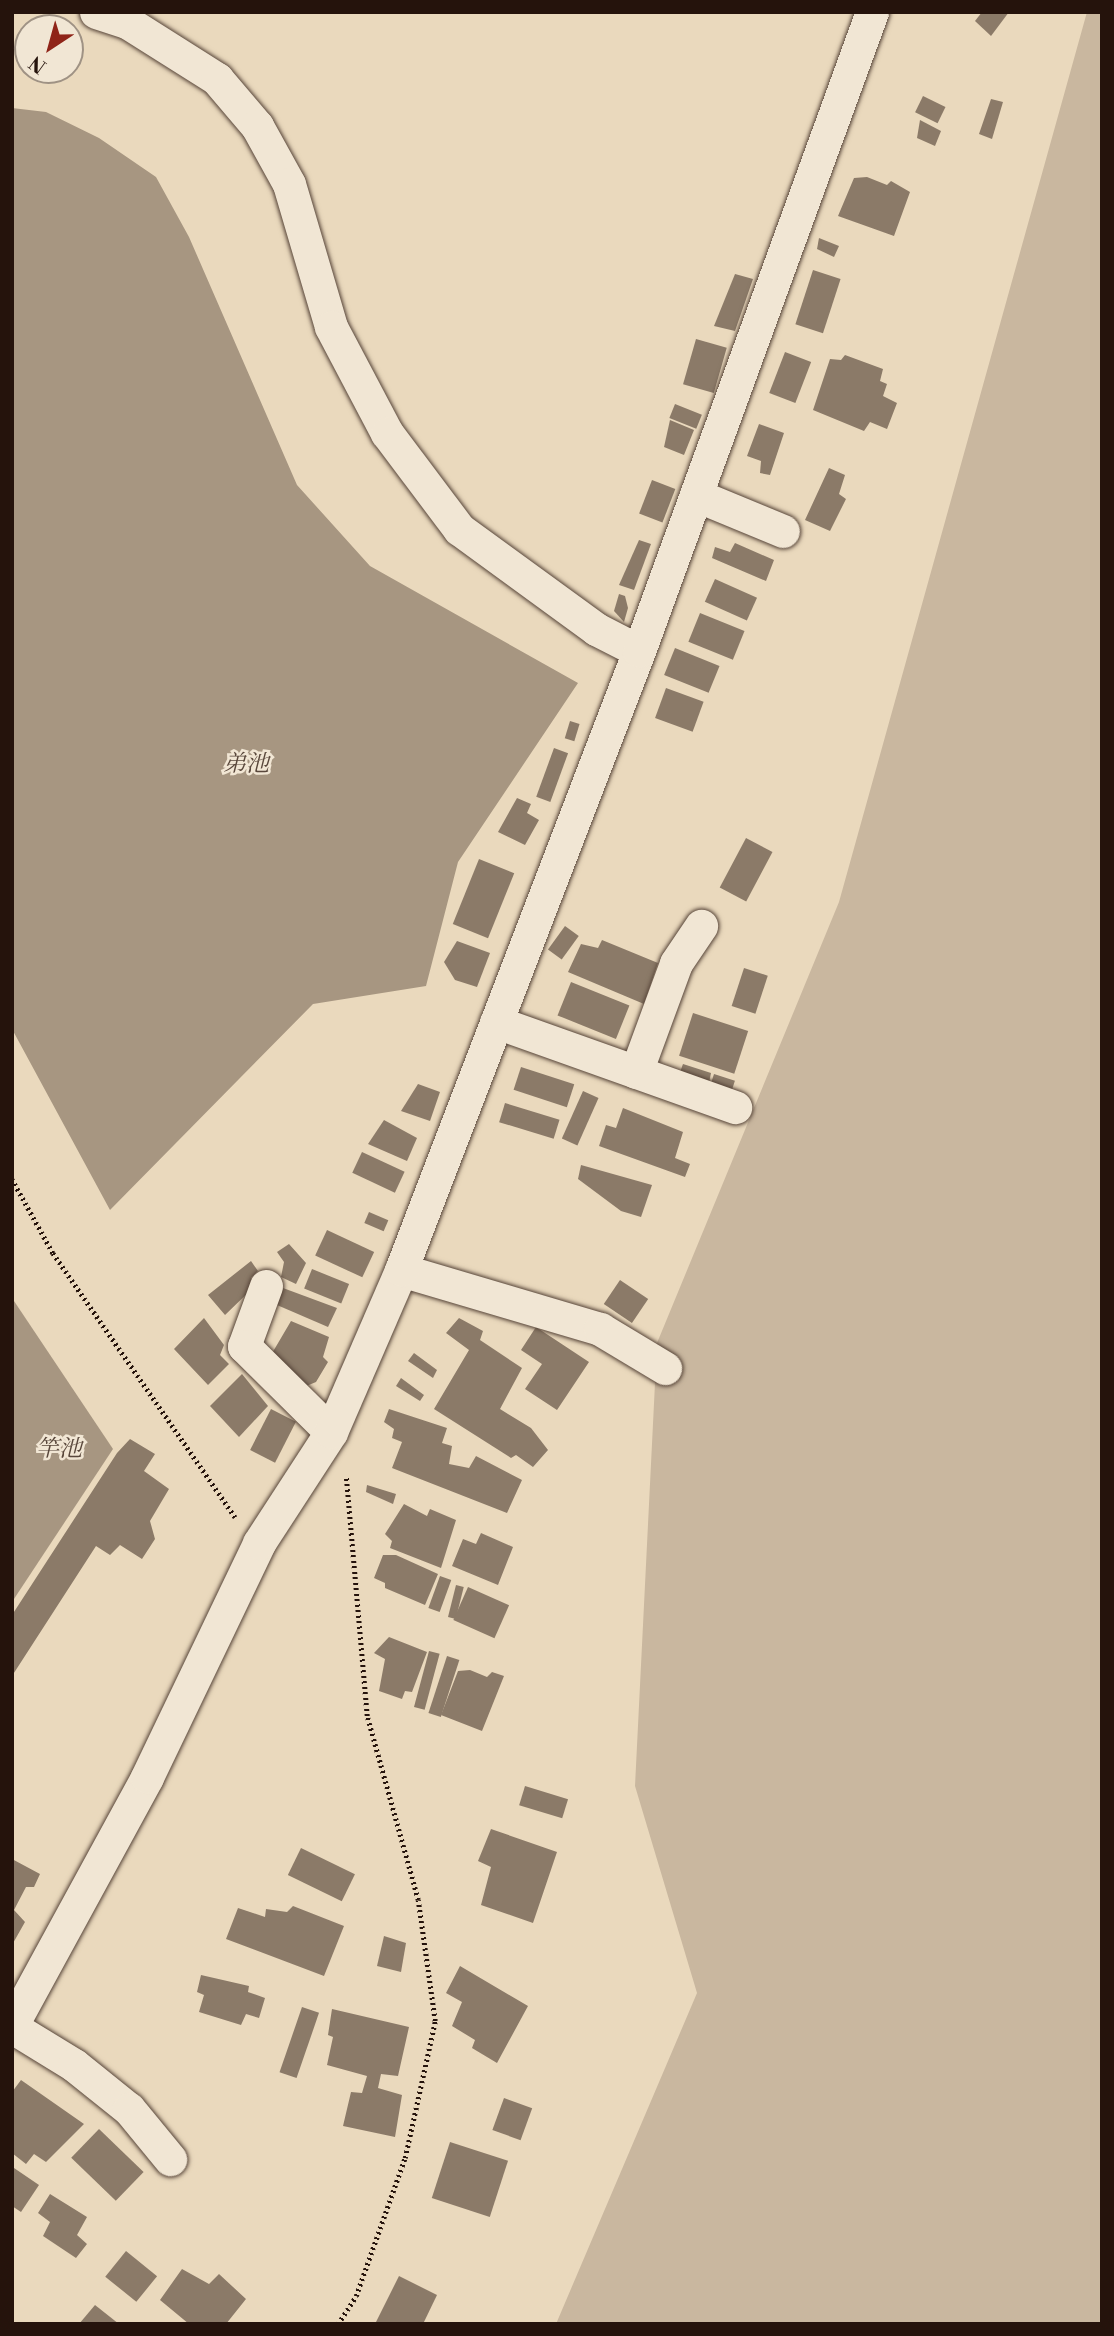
<!DOCTYPE html>
<meta charset="utf-8">
<style>
body{margin:0}
#map{position:relative;width:1114px;height:2336px;overflow:hidden;background:#ead9bd;font-family:"Libre Bodoni","Noto Serif JP",serif}
div>[style]{position:absolute}
.green>*{inset:0;background:#c9b79f}
.water>*{inset:0;background:#a79681}
.building>*{inset:0;background:#8b7a68;transform-origin:0 0}
.path>*{height:4.5px;margin-top:-2.25px;transform-origin:0;background:repeating-linear-gradient(90deg,#25130c 0 2px,transparent 0 5.5px)}
.roads{filter:drop-shadow(0 0 2px #564438) drop-shadow(0 0 2px #564438)}
.minor>*{height:33px;margin:-16.5px;padding:0 16.5px;transform-origin:16.5px;border-radius:16.5px;background:#f1e6d4}
span{translate:-50% -50%;white-space:nowrap;text-align:center;line-height:1.15;-webkit-text-stroke:5px #f1e6d4;paint-order:stroke}
.water-label{font-size:23px;color:#59473b;font-style:italic}
.frame{position:absolute;inset:0;border:14px solid #25130c;pointer-events:none}
.north{position:absolute;left:14px;top:14px;width:70px;height:70px;box-sizing:border-box;background:#f1e6d4;border:2px solid #9f9284;border-radius:50%;rotate:216deg;font-size:19px;font-weight:700;line-height:28px;text-align:center;color:#25130c}
.north::after{content:'';display:block;margin:auto;width:24px;height:32px;background:#8f2418;clip-path:polygon(50% 0,100% 100%,50% 72%,0 100%)}
</style>
<div id="map">
<div class="green">
<i style="clip-path:polygon(1087px 12px,1102px 12px,1102px 2324px,556px 2324px,697px 1993px,635px 1786px,657px 1343px,839px 902px)"></i>
</div>
<div class="water">
<i style="clip-path:polygon(12px 108px,46px 112px,99px 138px,156px 177px,189px 237px,297px 485px,370px 566px,578px 683px,458px 862px,426px 986px,313px 1004px,110px 1210px,12px 1029px)"></i>
<i style="clip-path:polygon(12px 1298px,113px 1449px,12px 1602px)"></i>
</div>
<div class="building">
<i style="clip-path:polygon(982px 12px,1009px 12px,991px 36px,975px 21px)"></i>
<i style="left:923px;top:96px;width:25px;height:18px;rotate:26deg"></i>
<i style="clip-path:polygon(991px 99px,1003px 102px,992px 139px,979px 134px)"></i>
<i style="clip-path:polygon(920px 120px,941px 131px,935px 146px,917px 138px)"></i>
<i style="clip-path:polygon(867px 177px,887px 185px,891px 181px,910px 192px,894px 236px,838px 216px,854px 178px)"></i>
<i style="clip-path:polygon(819px 238px,839px 246px,834px 257px,817px 249px)"></i>
<i style="left:813px;top:270px;width:29px;height:57px;rotate:18deg"></i>
<i style="clip-path:polygon(735px 274px,753px 279px,735px 331px,714px 326px)"></i>
<i style="left:696px;top:339px;width:32px;height:47px;rotate:16deg"></i>
<i style="left:785px;top:352px;width:28px;height:44px;rotate:21deg"></i>
<i style="clip-path:polygon(845px 355px,883px 369px,880px 381px,887px 384px,883px 396px,897px 403px,887px 429px,870px 422px,864px 431px,813px 410px,830px 359px,841px 360px)"></i>
<i style="left:675px;top:404px;width:29px;height:15px;rotate:22deg"></i>
<i style="clip-path:polygon(670px 420px,694px 430px,684px 455px,664px 447px)"></i>
<i style="clip-path:polygon(759px 424px,784px 433px,770px 475px,760px 473px,761px 461px,747px 456px)"></i>
<i style="clip-path:polygon(829px 468px,845px 475px,839px 494px,846px 499px,830px 531px,805px 520px)"></i>
<i style="left:652px;top:480px;width:25px;height:36px;rotate:21deg"></i>
<i style="clip-path:polygon(639px 540px,651px 544px,634px 590px,619px 585px)"></i>
<i style="clip-path:polygon(735px 543px,774px 560px,766px 581px,712px 558px,715px 547px,730px 552px)"></i>
<i style="left:715px;top:579px;width:46px;height:25px;rotate:24deg"></i>
<i style="clip-path:polygon(619px 594px,625px 596px,628px 608px,624px 622px,614px 611px)"></i>
<i style="left:700px;top:613px;width:48px;height:31px;rotate:22deg"></i>
<i style="left:675px;top:648px;width:48px;height:29px;rotate:22deg"></i>
<i style="left:666px;top:688px;width:40px;height:32px;rotate:20deg"></i>
<i style="left:570px;top:721px;width:10px;height:18px;rotate:17deg"></i>
<i style="left:554px;top:748px;width:15px;height:52px;rotate:20deg"></i>
<i style="clip-path:polygon(517px 798px,531px 804px,527px 813px,539px 820px,525px 845px,498px 832px)"></i>
<i style="left:746px;top:838px;width:30px;height:56px;rotate:28deg"></i>
<i style="left:479px;top:859px;width:38px;height:70px;rotate:22deg"></i>
<i style="left:565px;top:926px;width:17px;height:29px;rotate:36deg"></i>
<i style="clip-path:polygon(602px 940px,658px 963px,644px 1004px,568px 972px,581px 944px,598px 948px)"></i>
<i style="clip-path:polygon(457px 941px,490px 953px,477px 987px,455px 980px,444px 962px)"></i>
<i style="left:744px;top:968px;width:25px;height:40px;rotate:18deg"></i>
<i style="left:571px;top:982px;width:63px;height:36px;rotate:22deg"></i>
<i style="left:693px;top:1013px;width:58px;height:45px;rotate:18deg"></i>
<i style="clip-path:polygon(683px 1064px,711px 1073px,709px 1083px,679px 1075px)"></i>
<i style="left:521px;top:1067px;width:56px;height:24px;rotate:18deg"></i>
<i style="left:714px;top:1074px;width:22px;height:10px;rotate:18deg"></i>
<i style="clip-path:polygon(418px 1084px,440px 1092px,430px 1121px,401px 1111px)"></i>
<i style="left:583px;top:1091px;width:17px;height:52px;rotate:24deg"></i>
<i style="left:505px;top:1103px;width:57px;height:20px;rotate:17deg"></i>
<i style="clip-path:polygon(623px 1108px,683px 1132px,675px 1158px,690px 1164px,685px 1177px,599px 1146px,606px 1125px,616px 1128px)"></i>
<i style="clip-path:polygon(384px 1120px,417px 1138px,407px 1161px,368px 1144px)"></i>
<i style="left:362px;top:1152px;width:47px;height:23px;rotate:25deg"></i>
<i style="clip-path:polygon(581px 1165px,652px 1185px,641px 1217px,621px 1211px,578px 1179px)"></i>
<i style="left:369px;top:1212px;width:21px;height:12px;rotate:23deg"></i>
<i style="left:327px;top:1230px;width:52px;height:28px;rotate:25deg"></i>
<i style="clip-path:polygon(289px 1244px,306px 1263px,296px 1284px,281px 1277px,284px 1262px,277px 1252px)"></i>
<i style="clip-path:polygon(251px 1261px,258px 1271px,251px 1278px,256px 1285px,225px 1315px,208px 1295px)"></i>
<i style="left:312px;top:1269px;width:40px;height:21px;rotate:22deg"></i>
<i style="left:620px;top:1280px;width:34px;height:29px;rotate:34deg"></i>
<i style="clip-path:polygon(283px 1288px,337px 1308px,328px 1327px,277px 1305px)"></i>
<i style="clip-path:polygon(204px 1318px,224px 1345px,220px 1355px,229px 1364px,208px 1385px,174px 1349px)"></i>
<i style="clip-path:polygon(459px 1318px,483px 1331px,480px 1340px,522px 1368px,500px 1409px,531px 1428px,548px 1450px,533px 1467px,516px 1455px,511px 1458px,434px 1409px,469px 1350px,446px 1333px)"></i>
<i style="clip-path:polygon(291px 1321px,329px 1337px,323px 1357px,328px 1362px,316px 1382px,304px 1387px,271px 1355px)"></i>
<i style="clip-path:polygon(536px 1327px,589px 1362px,557px 1410px,525px 1389px,542px 1364px,521px 1350px)"></i>
<i style="clip-path:polygon(414px 1353px,437px 1370px,433px 1378px,408px 1361px)"></i>
<i style="clip-path:polygon(242px 1374px,268px 1406px,239px 1437px,210px 1406px)"></i>
<i style="clip-path:polygon(401px 1378px,424px 1395px,420px 1401px,396px 1386px)"></i>
<i style="left:271px;top:1409px;width:28px;height:46px;rotate:27deg"></i>
<i style="clip-path:polygon(389px 1409px,447px 1428px,442px 1443px,452px 1446px,449px 1464px,469px 1468px,476px 1456px,522px 1480px,507px 1513px,392px 1468px,402px 1442px,392px 1438px,394px 1429px,384px 1422px)"></i>
<i style="clip-path:polygon(130px 1439px,155px 1454px,144px 1471px,169px 1489px,150px 1521px,155px 1539px,142px 1559px,120px 1545px,110px 1555px,96px 1546px,12px 1676px,12px 1615px,117px 1453px)"></i>
<i style="clip-path:polygon(367px 1485px,396px 1494px,393px 1504px,366px 1492px)"></i>
<i style="clip-path:polygon(404px 1504px,427px 1516px,430px 1509px,456px 1520px,441px 1568px,390px 1548px,392px 1541px,385px 1534px)"></i>
<i style="clip-path:polygon(481px 1533px,513px 1547px,498px 1585px,452px 1566px,463px 1539px,476px 1544px)"></i>
<i style="clip-path:polygon(383px 1555px,396px 1555px,438px 1574px,425px 1605px,385px 1588px,385px 1583px,374px 1578px)"></i>
<i style="left:440px;top:1576px;width:12px;height:34px;rotate:20deg"></i>
<i style="left:456px;top:1585px;width:8px;height:33px;rotate:14deg"></i>
<i style="left:468px;top:1587px;width:45px;height:36px;rotate:24deg"></i>
<i style="clip-path:polygon(389px 1637px,427px 1652px,412px 1692px,405px 1691px,402px 1699px,379px 1691px,385px 1659px,374px 1653px)"></i>
<i style="left:429px;top:1651px;width:11px;height:58px;rotate:15deg"></i>
<i style="left:447px;top:1656px;width:13px;height:60px;rotate:18deg"></i>
<i style="clip-path:polygon(470px 1670px,487px 1677px,492px 1672px,504px 1676px,482px 1731px,441px 1715px,458px 1671px)"></i>
<i style="left:525px;top:1786px;width:45px;height:20px;rotate:17deg"></i>
<i style="clip-path:polygon(491px 1829px,557px 1852px,533px 1923px,481px 1905px,491px 1867px,478px 1861px)"></i>
<i style="left:301px;top:1848px;width:60px;height:30px;rotate:26deg"></i>
<i style="clip-path:polygon(12px 1859px,40px 1874px,34px 1887px,26px 1887px,14px 1910px,25px 1922px,12px 1945px)"></i>
<i style="clip-path:polygon(293px 1906px,344px 1926px,324px 1976px,226px 1939px,238px 1908px,265px 1917px,266px 1909px,287px 1912px)"></i>
<i style="clip-path:polygon(384px 1936px,406px 1943px,401px 1972px,377px 1966px)"></i>
<i style="clip-path:polygon(460px 1966px,528px 2006px,497px 2063px,472px 2048px,475px 2040px,452px 2026px,462px 2002px,446px 1993px)"></i>
<i style="clip-path:polygon(201px 1975px,249px 1986px,248px 1992px,265px 1998px,259px 2018px,246px 2014px,241px 2025px,199px 2012px,204px 1995px,197px 1992px)"></i>
<i style="left:302px;top:2007px;width:18px;height:69px;rotate:19deg"></i>
<i style="clip-path:polygon(332px 2009px,409px 2027px,398px 2076px,381px 2074px,378px 2088px,402px 2095px,395px 2137px,343px 2126px,351px 2092px,362px 2093px,367px 2076px,327px 2065px,333px 2037px,328px 2035px)"></i>
<i style="clip-path:polygon(21px 2080px,84px 2124px,46px 2162px,34px 2154px,26px 2164px,12px 2153px,12px 2092px)"></i>
<i style="left:504px;top:2098px;width:30px;height:34px;rotate:20deg"></i>
<i style="left:99px;top:2129px;width:62px;height:40px;rotate:44deg"></i>
<i style="left:450px;top:2142px;width:61px;height:59px;rotate:18deg"></i>
<i style="clip-path:polygon(14px 2168px,39px 2185px,21px 2212px,12px 2206px)"></i>
<i style="clip-path:polygon(50px 2194px,87px 2217px,77px 2235px,87px 2244px,76px 2258px,43px 2236px,50px 2222px,38px 2213px)"></i>
<i style="left:126px;top:2251px;width:40px;height:33px;rotate:39deg"></i>
<i style="clip-path:polygon(182px 2269px,209px 2284px,219px 2274px,246px 2299px,226px 2324px,189px 2324px,160px 2300px)"></i>
<i style="clip-path:polygon(399px 2276px,437px 2295px,423px 2324px,375px 2324px)"></i>
<i style="clip-path:polygon(95px 2305px,119px 2324px,79px 2324px)"></i>
</div>
<div class="path">
<i style="left:12px;top:1179px;width:85px;rotate:61deg"></i>
<i style="left:53px;top:1253px;width:321px;rotate:55.4deg"></i>
<i style="left:338px;top:2324px;width:33px;rotate:-57deg"></i>
<i style="left:356px;top:2296px;width:146px;rotate:-70.5deg"></i>
<i style="left:405px;top:2158px;width:140px;rotate:-77.6deg"></i>
<i style="left:435px;top:2021px;width:122px;rotate:-98deg"></i>
<i style="left:418px;top:1900px;width:191px;rotate:-105.5deg"></i>
<i style="left:367px;top:1716px;width:241px;rotate:-95deg"></i>
</div>
<div class="roads">
<div class="minor">
<i style="left:96px;top:12px;width:33px;rotate:18deg"></i>
<i style="left:127px;top:22px;width:107px;rotate:32.3deg"></i>
<i style="left:217px;top:79px;width:62px;rotate:49.6deg"></i>
<i style="left:257px;top:126px;width:66px;rotate:61.1deg"></i>
<i style="left:289px;top:184px;width:149px;rotate:73.6deg"></i>
<i style="left:331px;top:327px;width:120px;rotate:62.2deg"></i>
<i style="left:387px;top:433px;width:120px;rotate:53.1deg"></i>
<i style="left:459px;top:529px;width:170px;rotate:36.1deg"></i>
<i style="left:596px;top:629px;width:48px;rotate:27.1deg"></i>
<i style="left:696px;top:495px;width:94px;rotate:22.5deg"></i>
<i style="left:496px;top:1022px;width:254px;rotate:19.6deg"></i>
<i style="left:636px;top:1072px;width:116px;rotate:-69.8deg"></i>
<i style="left:676px;top:963px;width:45px;rotate:-56deg"></i>
<i style="left:401px;top:1270px;width:208px;rotate:16.5deg"></i>
<i style="left:600px;top:1329px;width:76px;rotate:31deg"></i>
<i style="left:266px;top:1286px;width:64px;rotate:110.1deg"></i>
<i style="left:244px;top:1346px;width:122px;rotate:44.7deg"></i>
<i style="left:12px;top:2025px;width:282px;rotate:-61.4deg"></i>
<i style="left:147px;top:1777px;width:259px;rotate:-64.4deg"></i>
<i style="left:259px;top:1543px;width:132px;rotate:-57deg"></i>
<i style="left:331px;top:1432px;width:176px;rotate:-66.6deg"></i>
<i style="left:401px;top:1270px;width:663px;rotate:-68.97deg"></i>
<i style="left:639px;top:651px;width:680px;rotate:-69.97deg"></i>
<i style="left:12px;top:2027px;width:73px;rotate:31.5deg"></i>
<i style="left:74px;top:2065px;width:70px;rotate:38.7deg"></i>
<i style="left:129px;top:2109px;width:65px;rotate:50.6deg"></i>
</div>
</div>
<div class="water-label">
<span style="left:246px;top:764px">弟池</span>
<span style="left:59px;top:1449px">竿池</span>
</div>
<div class="frame"></div>
<div class="north">N</div>
</div>
